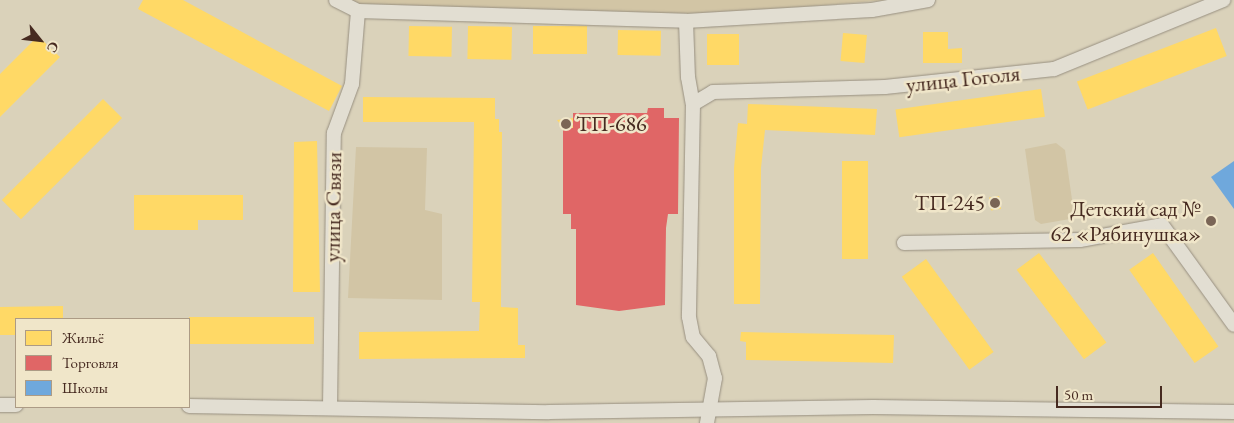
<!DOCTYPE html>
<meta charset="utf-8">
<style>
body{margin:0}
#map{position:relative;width:1234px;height:423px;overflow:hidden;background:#dad2ba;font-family:"EB Garamond",serif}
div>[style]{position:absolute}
.green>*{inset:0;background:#d2c5a5}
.homes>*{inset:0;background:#ffd966;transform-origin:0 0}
.shops>*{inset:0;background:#e06666}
.schools>*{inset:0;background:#6fa8dc}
.roads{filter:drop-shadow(0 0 1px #978f80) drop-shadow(0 0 1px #978f80)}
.minor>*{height:14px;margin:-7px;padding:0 7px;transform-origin:7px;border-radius:7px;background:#e2ded2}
.dots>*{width:14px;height:14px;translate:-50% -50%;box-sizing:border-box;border:2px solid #f0e6c9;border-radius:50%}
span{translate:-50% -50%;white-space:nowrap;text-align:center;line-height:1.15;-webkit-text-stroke:5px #f0e6c9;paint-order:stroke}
.street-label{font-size:22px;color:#462a20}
.poi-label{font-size:22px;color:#462a20}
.left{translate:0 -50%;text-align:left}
.right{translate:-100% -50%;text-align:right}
.legend{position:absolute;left:15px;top:318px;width:175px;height:90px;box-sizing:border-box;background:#f0e6c9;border:1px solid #ac9b85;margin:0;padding:6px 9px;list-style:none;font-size:15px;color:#462a20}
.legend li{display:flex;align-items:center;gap:10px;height:25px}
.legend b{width:25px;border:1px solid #ac9b85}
.north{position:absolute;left:15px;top:15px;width:50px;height:50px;-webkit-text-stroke:4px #f0e6c9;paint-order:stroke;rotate:119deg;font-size:14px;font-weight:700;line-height:20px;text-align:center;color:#462a20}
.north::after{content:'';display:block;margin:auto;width:18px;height:22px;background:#462a20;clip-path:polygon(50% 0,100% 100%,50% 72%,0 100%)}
.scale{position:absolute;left:1056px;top:386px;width:106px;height:22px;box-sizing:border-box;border:2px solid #462a20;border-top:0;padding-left:6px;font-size:15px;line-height:18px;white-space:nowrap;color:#462a20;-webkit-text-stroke:4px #f0e6c9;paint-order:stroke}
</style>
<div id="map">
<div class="green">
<i style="clip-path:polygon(350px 0,888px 0,686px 16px,359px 4px)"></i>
<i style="clip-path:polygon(1056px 143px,1065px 150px,1074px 214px,1070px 219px,1041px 224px,1035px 220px,1025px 149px)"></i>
<i style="clip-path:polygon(356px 147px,427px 148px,425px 210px,442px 214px,442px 300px,348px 298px)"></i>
</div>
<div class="homes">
<i style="clip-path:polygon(143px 0,183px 0,342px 86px,329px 111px,138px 9px)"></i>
<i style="left:409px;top:26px;width:43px;height:30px;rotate:1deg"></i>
<i style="left:468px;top:26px;width:44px;height:33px;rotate:1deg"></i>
<i style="left:587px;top:26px;width:28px;height:54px;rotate:90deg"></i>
<i style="left:1216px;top:28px;width:30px;height:149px;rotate:69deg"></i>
<i style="left:618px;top:30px;width:43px;height:25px;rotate:1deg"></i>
<i style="clip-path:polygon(923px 32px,948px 32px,948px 49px,962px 48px,962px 63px,923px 63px)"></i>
<i style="left:843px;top:33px;width:24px;height:28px;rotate:5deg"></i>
<i style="left:707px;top:34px;width:32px;height:31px"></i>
<i style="clip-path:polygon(38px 36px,60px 57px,0 117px,0 74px)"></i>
<i style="left:1041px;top:89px;width:28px;height:147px;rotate:82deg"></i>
<i style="clip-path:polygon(363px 97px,495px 98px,495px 119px,499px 119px,499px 132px,502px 132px,501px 307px,518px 308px,518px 345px,525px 345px,525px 358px,359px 359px,359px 332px,479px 331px,480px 302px,472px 302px,474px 122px,363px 122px)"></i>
<i style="left:103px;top:99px;width:27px;height:143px;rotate:45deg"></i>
<i style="clip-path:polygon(748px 104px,877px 109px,875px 135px,765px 130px,761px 168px,760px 304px,734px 304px,734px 168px,738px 123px,747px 124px)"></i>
<i style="clip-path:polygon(573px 118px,573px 128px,563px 128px,557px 120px)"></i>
<i style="clip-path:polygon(317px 141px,320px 292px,293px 292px,294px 142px)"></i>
<i style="left:842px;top:161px;width:26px;height:98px"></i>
<i style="clip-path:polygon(134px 195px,243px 195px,243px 220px,198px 220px,198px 230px,134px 230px)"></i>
<i style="left:999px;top:196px;width:13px;height:10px;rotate:81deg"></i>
<i style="left:1039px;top:253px;width:112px;height:28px;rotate:53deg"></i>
<i style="left:1153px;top:253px;width:114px;height:29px;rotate:55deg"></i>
<i style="left:926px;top:259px;width:115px;height:30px;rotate:54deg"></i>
<i style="clip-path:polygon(63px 306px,63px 319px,16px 319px,16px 335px,0 335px,0 307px)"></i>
<i style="left:314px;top:317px;width:27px;height:125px;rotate:90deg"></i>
<i style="clip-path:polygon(741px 332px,894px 335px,893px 363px,746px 360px,746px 342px,740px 341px)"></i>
</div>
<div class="shops">
<i style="clip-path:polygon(648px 108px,664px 108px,664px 118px,679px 118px,678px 214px,668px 214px,666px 228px,665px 305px,619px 311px,576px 305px,576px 229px,571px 229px,571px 214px,563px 214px,563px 128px,573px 128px,573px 113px,647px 113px)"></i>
</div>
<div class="schools">
<i style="clip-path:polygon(1234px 161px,1234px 209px,1211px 177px)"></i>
</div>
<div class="roads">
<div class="minor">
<i style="left:336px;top:0;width:25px;rotate:27deg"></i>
<i style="left:358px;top:11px;width:328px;rotate:1.7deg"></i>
<i style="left:686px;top:21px;width:186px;rotate:-3.4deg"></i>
<i style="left:872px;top:10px;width:57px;rotate:-10.1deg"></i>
<i style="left:686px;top:21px;width:56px;rotate:88deg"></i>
<i style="left:688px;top:77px;width:27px;rotate:80deg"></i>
<i style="left:693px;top:104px;width:213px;rotate:91.1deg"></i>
<i style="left:689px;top:317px;width:20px;rotate:79deg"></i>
<i style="left:693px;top:337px;width:25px;rotate:50deg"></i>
<i style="left:709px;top:356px;width:23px;rotate:75deg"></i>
<i style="left:715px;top:378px;width:46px;rotate:100.1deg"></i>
<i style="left:693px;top:104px;width:23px;rotate:-31deg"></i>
<i style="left:713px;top:92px;width:172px;rotate:-1.7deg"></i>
<i style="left:885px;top:87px;width:170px;rotate:-6.1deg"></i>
<i style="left:1054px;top:69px;width:183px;rotate:-22.2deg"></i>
<i style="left:904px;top:243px;width:176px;rotate:-1deg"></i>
<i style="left:1080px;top:240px;width:83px;rotate:-10.4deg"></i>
<i style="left:1162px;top:225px;width:123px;rotate:54.2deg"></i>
<i style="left:0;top:405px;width:16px"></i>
<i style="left:189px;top:406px;width:360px;rotate:1deg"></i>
<i style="left:549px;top:412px;width:324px;rotate:-0.9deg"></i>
<i style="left:873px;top:407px;width:361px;rotate:0.8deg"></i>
<i style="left:330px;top:407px;width:274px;rotate:-89.2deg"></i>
<i style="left:334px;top:133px;width:52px;rotate:-69.8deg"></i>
<i style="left:352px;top:84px;width:73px;rotate:-85.3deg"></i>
</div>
</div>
<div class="dots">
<i style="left:566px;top:124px;background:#7a6556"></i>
<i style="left:995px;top:203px;background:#7a6556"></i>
<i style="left:1211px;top:221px;background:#7a6556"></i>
</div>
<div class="street-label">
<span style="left:963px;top:79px;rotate:-6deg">улица Гоголя</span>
<span style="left:333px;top:207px;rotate:-89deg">улица Связи</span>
</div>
<div class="poi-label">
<span class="left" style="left:576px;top:124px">ТП-686</span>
<span class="right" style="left:985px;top:203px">ТП-245</span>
<span class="right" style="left:1201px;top:221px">Детский сад №<br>62 «Рябинушка»</span>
</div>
<ul class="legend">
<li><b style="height:14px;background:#ffd966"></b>Жильё</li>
<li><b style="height:14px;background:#e06666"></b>Торговля</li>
<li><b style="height:14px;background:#6fa8dc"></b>Школы</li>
</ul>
<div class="north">С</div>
<div class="scale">50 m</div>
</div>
